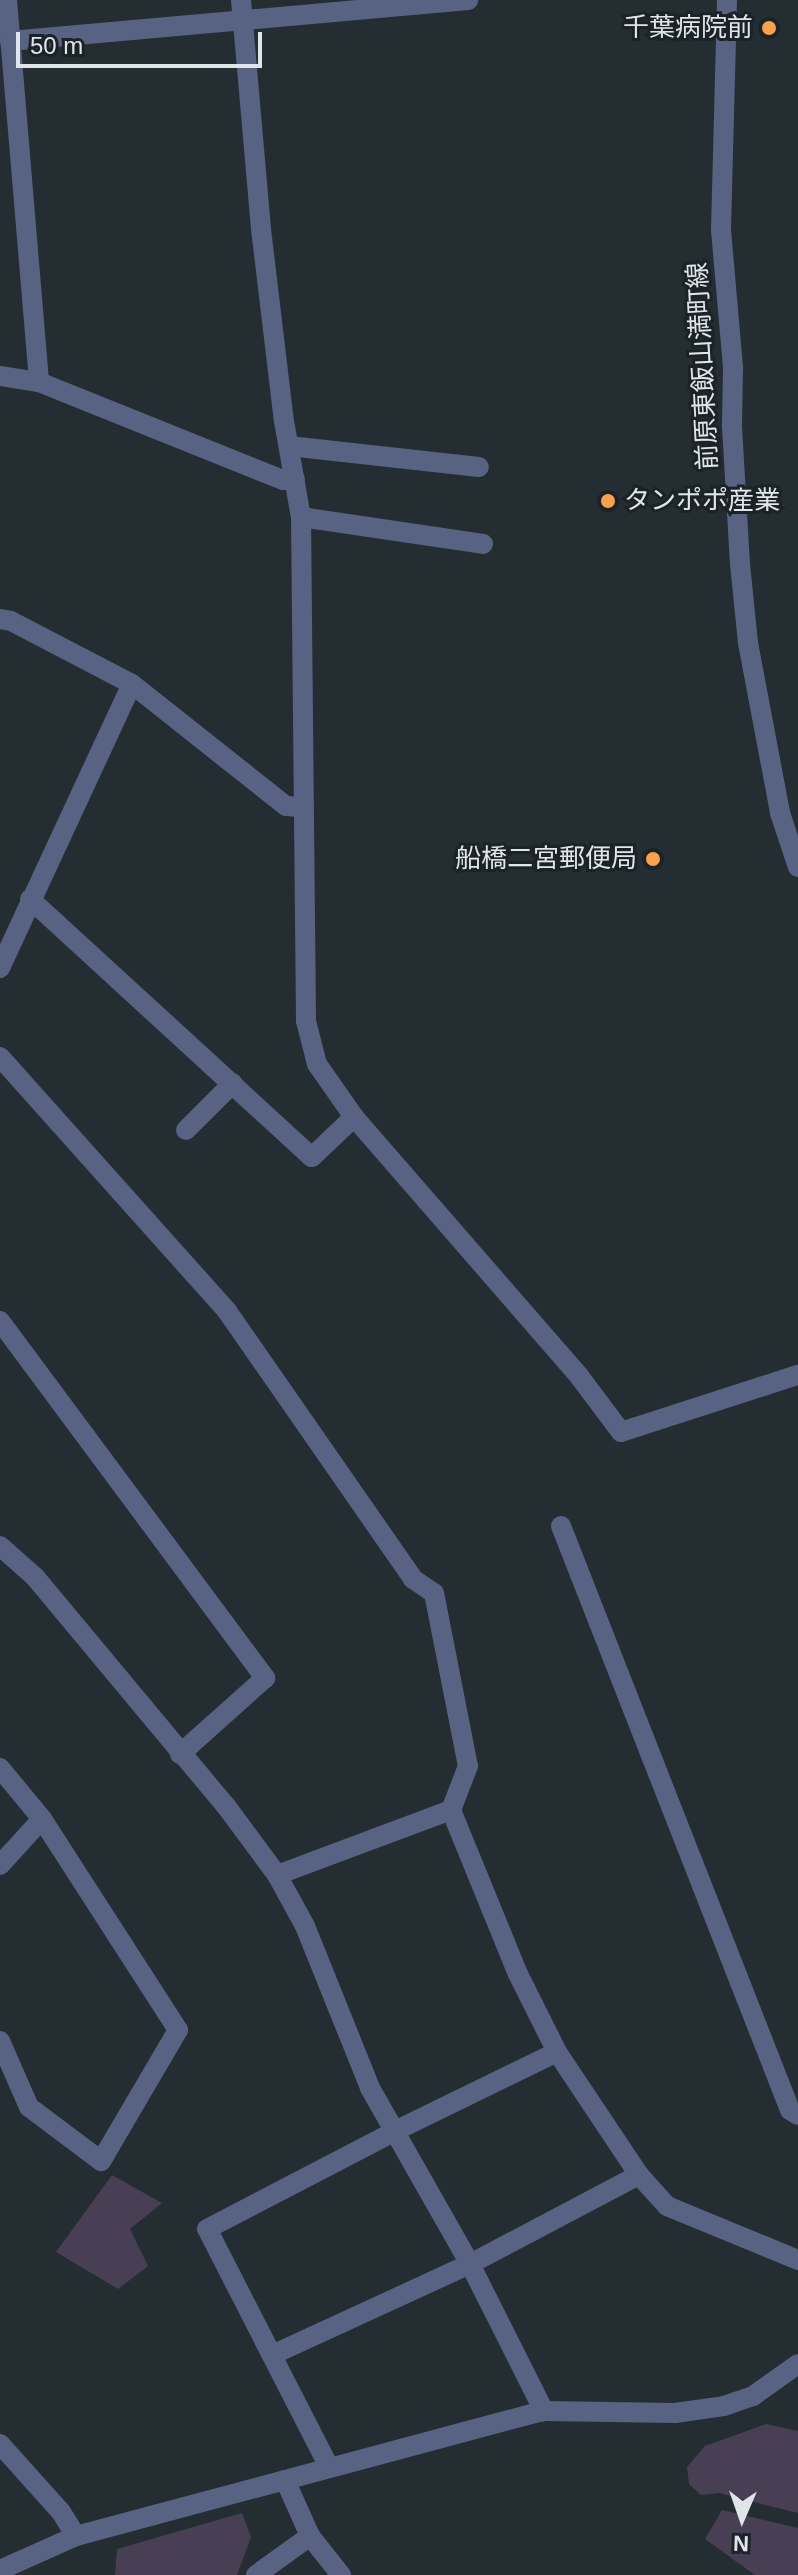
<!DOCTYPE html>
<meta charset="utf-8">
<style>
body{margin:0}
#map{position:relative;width:798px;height:2575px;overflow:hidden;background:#242d32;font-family:Arial,"Noto Sans JP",sans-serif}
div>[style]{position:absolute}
.green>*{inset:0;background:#493f55}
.minor>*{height:20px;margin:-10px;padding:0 10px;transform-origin:10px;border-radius:10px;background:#586282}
.tertiary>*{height:20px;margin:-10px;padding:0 10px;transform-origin:10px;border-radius:10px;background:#586282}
.dots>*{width:22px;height:22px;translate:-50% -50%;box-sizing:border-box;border:4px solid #1b2328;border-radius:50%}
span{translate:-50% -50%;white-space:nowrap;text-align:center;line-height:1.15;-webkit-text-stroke:6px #1b2328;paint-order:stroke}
.poi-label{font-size:26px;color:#e0e5e9}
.right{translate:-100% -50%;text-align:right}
.left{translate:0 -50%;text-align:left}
.street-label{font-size:26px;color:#e0e5e9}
.north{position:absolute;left:702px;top:2479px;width:80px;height:80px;-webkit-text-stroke:6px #1b2328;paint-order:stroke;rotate:182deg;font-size:22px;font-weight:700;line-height:32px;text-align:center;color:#e0e5e9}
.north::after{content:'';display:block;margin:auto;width:28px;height:36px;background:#e0e5e9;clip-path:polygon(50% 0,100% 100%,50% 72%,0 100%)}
.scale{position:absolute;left:16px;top:32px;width:246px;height:36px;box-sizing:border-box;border:4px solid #e0e5e9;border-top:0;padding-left:10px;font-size:24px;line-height:28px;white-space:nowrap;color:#e0e5e9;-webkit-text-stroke:6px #1b2328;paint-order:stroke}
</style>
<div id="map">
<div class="green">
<i style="clip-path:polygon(112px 2175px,162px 2203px,130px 2229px,148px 2266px,118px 2289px,56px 2252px)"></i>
<i style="clip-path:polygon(766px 2424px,798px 2431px,798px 2513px,719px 2493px,701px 2495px,689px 2484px,687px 2467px,705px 2446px)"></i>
<i style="clip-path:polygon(722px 2510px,798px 2528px,798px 2575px,755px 2575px,705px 2539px)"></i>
<i style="clip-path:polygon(242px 2513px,251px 2537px,237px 2575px,115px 2575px,117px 2549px)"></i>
</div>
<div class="minor">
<i style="left:7px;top:0;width:383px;rotate:85.2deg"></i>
<i style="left:241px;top:0;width:230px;rotate:85deg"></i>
<i style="left:261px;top:229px;width:193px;rotate:83.2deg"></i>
<i style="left:284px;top:421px;width:97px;rotate:80deg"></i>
<i style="left:301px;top:517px;width:504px;rotate:89.43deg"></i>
<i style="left:306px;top:1021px;width:44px;rotate:75.7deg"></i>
<i style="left:317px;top:1064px;width:65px;rotate:55.1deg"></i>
<i style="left:354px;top:1117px;width:343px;rotate:49deg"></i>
<i style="left:579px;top:1376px;width:70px;rotate:53.1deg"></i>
<i style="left:621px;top:1432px;width:186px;rotate:-17.9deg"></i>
<i style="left:10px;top:41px;width:460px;rotate:-5.1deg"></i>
<i style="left:0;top:376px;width:39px;rotate:9deg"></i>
<i style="left:39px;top:382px;width:263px;rotate:21.9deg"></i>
<i style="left:283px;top:480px;width:12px;rotate:-5deg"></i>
<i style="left:289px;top:446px;width:191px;rotate:6.3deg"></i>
<i style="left:301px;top:517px;width:184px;rotate:8.4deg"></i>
<i style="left:0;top:619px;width:11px;rotate:10deg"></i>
<i style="left:11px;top:621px;width:136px;rotate:27.5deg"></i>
<i style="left:132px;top:684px;width:196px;rotate:38.4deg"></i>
<i style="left:286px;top:806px;width:15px;rotate:4deg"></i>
<i style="left:30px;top:899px;width:382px;rotate:42.5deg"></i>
<i style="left:312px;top:1157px;width:58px;rotate:-43.6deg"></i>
<i style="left:0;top:968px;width:313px;rotate:-65.1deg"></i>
<i style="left:0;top:1057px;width:341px;rotate:48.2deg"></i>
<i style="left:227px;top:1311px;width:326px;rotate:55.2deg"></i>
<i style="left:413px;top:1579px;width:25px;rotate:34deg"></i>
<i style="left:434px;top:1593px;width:176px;rotate:78.9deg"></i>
<i style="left:468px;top:1766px;width:47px;rotate:111.1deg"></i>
<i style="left:451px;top:1810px;width:177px;rotate:67.8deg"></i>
<i style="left:518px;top:1974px;width:87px;rotate:63.4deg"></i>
<i style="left:557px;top:2052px;width:148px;rotate:56.3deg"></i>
<i style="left:639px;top:2175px;width:42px;rotate:47.9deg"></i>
<i style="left:667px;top:2206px;width:142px;rotate:22.4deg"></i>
<i style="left:186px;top:1130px;width:66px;rotate:-45deg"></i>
<i style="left:0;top:1321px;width:445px;rotate:53.4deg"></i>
<i style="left:265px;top:1678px;width:114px;rotate:138.2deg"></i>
<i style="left:561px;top:1526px;width:627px;rotate:68.59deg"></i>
<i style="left:790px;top:2110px;width:9px;rotate:32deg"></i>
<i style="left:0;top:1546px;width:47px;rotate:41.5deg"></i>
<i style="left:35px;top:1577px;width:298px;rotate:50.2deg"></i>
<i style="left:226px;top:1806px;width:86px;rotate:53.5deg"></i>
<i style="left:277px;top:1875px;width:58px;rotate:61.2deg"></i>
<i style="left:305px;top:1926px;width:175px;rotate:68.1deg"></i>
<i style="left:370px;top:2088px;width:202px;rotate:60.4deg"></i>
<i style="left:470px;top:2264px;width:165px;rotate:63.3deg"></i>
<i style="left:0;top:1768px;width:66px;rotate:50.5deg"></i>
<i style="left:42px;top:1819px;width:251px;rotate:57.2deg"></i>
<i style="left:178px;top:2030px;width:152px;rotate:120.4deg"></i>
<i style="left:101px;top:2161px;width:90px;rotate:-143.1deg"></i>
<i style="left:29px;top:2107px;width:72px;rotate:-113.7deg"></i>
<i style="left:0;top:1865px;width:62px;rotate:-47.6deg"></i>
<i style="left:277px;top:1875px;width:186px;rotate:-20.5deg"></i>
<i style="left:272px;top:2355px;width:218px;rotate:-24.7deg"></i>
<i style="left:470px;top:2264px;width:191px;rotate:-27.8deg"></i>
<i style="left:0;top:2444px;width:91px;rotate:48.1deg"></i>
<i style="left:61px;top:2512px;width:28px;rotate:58deg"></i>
<i style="left:329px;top:2467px;width:267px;rotate:-117.1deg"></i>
<i style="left:207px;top:2229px;width:210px;rotate:-27.5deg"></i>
<i style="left:393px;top:2132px;width:182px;rotate:-26deg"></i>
<i style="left:285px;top:2480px;width:61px;rotate:65.9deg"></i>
<i style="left:310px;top:2536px;width:50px;rotate:51.5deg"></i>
<i style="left:256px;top:2575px;width:67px;rotate:-35.8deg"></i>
</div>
<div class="tertiary">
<i style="left:727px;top:0;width:230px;rotate:91.5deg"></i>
<i style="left:721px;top:230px;width:139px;rotate:85deg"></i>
<i style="left:733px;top:368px;width:58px;rotate:91deg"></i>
<i style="left:732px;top:426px;width:138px;rotate:86.7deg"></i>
<i style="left:740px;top:564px;width:79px;rotate:84.2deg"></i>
<i style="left:748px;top:643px;width:173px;rotate:79.3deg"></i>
<i style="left:780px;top:813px;width:57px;rotate:71.6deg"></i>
<i style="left:0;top:2570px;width:83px;rotate:-24.1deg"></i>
<i style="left:76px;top:2536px;width:484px;rotate:-15deg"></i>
<i style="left:544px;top:2411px;width:131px;rotate:0.9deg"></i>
<i style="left:675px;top:2413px;width:49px;rotate:-8.1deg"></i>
<i style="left:724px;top:2406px;width:31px;rotate:-19deg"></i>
<i style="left:753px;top:2396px;width:55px;rotate:-35.4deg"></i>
</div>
<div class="dots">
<i style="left:769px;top:28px;background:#f9a04c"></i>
<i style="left:608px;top:501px;background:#f9a04c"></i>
<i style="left:653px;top:859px;background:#f9a04c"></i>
</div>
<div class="poi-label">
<span class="right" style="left:753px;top:28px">千葉病院前</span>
<span class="left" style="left:624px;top:501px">タンポポ産業</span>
<span class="right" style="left:637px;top:859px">船橋二宮郵便局</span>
</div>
<div class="street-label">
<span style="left:703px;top:366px;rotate:-93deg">前原東飯山満町線</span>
</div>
<div class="north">N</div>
<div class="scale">50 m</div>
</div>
